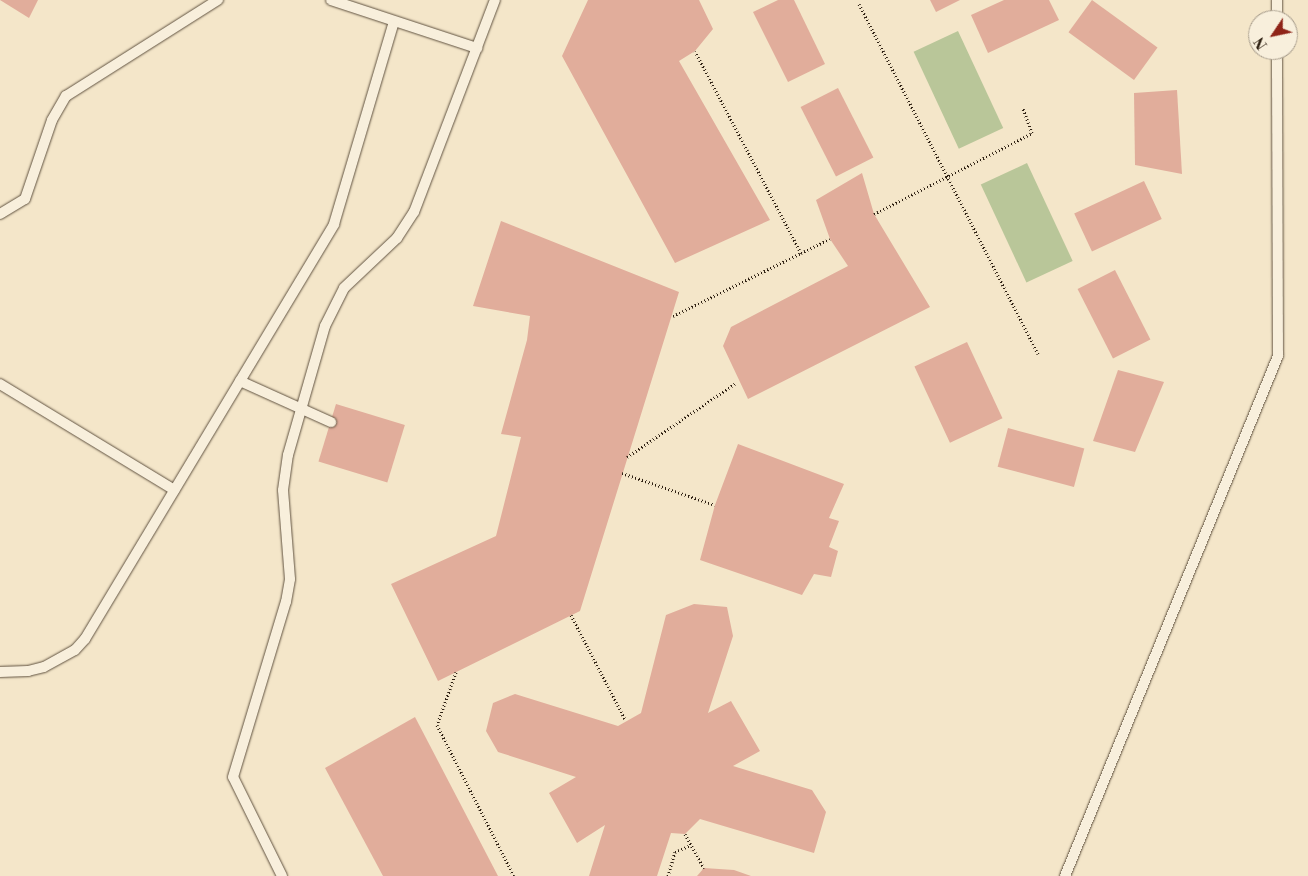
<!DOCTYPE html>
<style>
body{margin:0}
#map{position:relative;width:1308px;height:876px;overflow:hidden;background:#f4e6c9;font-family:"Libre Bodoni",serif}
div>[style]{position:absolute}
.green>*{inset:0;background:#b9c699;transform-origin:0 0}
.building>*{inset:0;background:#e1ad9b;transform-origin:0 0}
.path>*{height:3px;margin-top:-1.5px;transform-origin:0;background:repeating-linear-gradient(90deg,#302214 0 1px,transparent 0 3.5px)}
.roads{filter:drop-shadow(0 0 1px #615341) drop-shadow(0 0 1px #615341)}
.lane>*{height:10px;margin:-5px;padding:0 5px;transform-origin:5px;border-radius:5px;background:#f8efdc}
span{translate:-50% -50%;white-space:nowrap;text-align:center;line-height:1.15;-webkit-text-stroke:4.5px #f8efdc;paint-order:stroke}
.north{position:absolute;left:1248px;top:10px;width:50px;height:50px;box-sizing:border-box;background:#f8efdc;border:1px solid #a89d8c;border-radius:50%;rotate:236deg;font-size:14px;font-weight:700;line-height:20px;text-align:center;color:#302214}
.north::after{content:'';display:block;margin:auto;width:18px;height:22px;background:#8f2418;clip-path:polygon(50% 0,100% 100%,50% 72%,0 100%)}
</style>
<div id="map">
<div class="green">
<i style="left:958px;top:31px;width:107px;height:49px;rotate:65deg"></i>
<i style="left:1027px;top:163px;width:108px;height:51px;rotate:65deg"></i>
</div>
<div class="building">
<i style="clip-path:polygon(0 0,38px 0,29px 18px)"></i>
<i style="clip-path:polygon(588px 0,699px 0,713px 29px,695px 51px,679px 61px,770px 220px,675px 263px,562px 56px)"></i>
<i style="clip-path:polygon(778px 0,794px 0,825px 64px,788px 82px,753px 12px)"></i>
<i style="clip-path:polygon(930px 0,960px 0,936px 12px)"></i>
<i style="clip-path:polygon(1004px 0,1049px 0,1059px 20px,988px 53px,971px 15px)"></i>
<i style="left:1092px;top:0;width:81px;height:40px;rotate:36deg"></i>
<i style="left:838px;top:88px;width:78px;height:42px;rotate:63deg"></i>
<i style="clip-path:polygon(1177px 90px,1182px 174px,1135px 165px,1134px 93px)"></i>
<i style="clip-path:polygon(862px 173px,874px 214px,930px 307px,748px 399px,723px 346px,731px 327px,848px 266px,830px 239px,816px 200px)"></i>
<i style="left:1144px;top:181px;width:42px;height:77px;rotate:65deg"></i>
<i style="clip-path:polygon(501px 221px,679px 292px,580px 611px,438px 681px,391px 584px,496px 536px,521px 437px,501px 434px,527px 340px,530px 316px,473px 306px)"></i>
<i style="left:1115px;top:270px;width:78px;height:42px;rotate:63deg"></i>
<i style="left:967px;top:342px;width:84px;height:58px;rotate:65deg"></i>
<i style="clip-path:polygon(1118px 370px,1164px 382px,1135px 452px,1093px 441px)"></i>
<i style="left:336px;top:404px;width:72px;height:60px;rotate:17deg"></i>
<i style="left:1008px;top:428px;width:79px;height:40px;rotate:15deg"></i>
<i style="clip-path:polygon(738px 444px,844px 484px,829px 518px,839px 521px,829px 547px,838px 551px,831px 577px,814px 574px,802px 595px,700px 560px,715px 505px)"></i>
<i style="clip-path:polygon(694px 604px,727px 607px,733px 636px,708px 713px,731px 701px,760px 751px,733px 766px,812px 790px,826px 812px,814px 853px,700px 819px,685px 834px,671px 833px,657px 876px,589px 876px,605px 825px,577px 843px,549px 793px,576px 777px,498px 752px,486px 731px,493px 703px,515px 694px,618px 726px,641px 713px,666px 615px)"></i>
<i style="clip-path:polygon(415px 717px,498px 876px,383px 876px,325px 768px)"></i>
<i style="clip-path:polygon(704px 868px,734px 870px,751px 876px,697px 876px)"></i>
</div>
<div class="path">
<i style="left:859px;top:4px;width:393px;rotate:62.9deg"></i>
<i style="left:874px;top:214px;width:178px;rotate:-27.1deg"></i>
<i style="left:1032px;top:133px;width:27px;rotate:-110deg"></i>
<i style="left:801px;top:253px;width:32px;rotate:-26deg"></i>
<i style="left:673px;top:316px;width:143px;rotate:-26.2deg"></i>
<i style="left:801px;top:253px;width:228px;rotate:-117.7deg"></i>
<i style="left:627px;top:457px;width:132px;rotate:-34.2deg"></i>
<i style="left:622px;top:473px;width:98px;rotate:19deg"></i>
<i style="left:571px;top:615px;width:117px;rotate:62.6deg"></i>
<i style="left:456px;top:672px;width:56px;rotate:109.7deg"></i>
<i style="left:437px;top:725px;width:169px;rotate:63deg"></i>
<i style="left:685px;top:834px;width:39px;rotate:61deg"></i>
<i style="left:668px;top:876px;width:25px;rotate:-74deg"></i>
<i style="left:675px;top:852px;width:17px;rotate:-24deg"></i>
</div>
<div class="roads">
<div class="lane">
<i style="left:331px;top:0;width:154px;rotate:18.2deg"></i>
<i style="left:1277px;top:0;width:20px;rotate:90deg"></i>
<i style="left:0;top:214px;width:29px;rotate:-31deg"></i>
<i style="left:25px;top:199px;width:83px;rotate:-71.1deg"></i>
<i style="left:52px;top:120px;width:28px;rotate:-60deg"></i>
<i style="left:66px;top:96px;width:180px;rotate:-32.3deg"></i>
<i style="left:240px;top:381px;width:100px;rotate:24.3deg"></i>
<i style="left:0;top:384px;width:204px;rotate:31.3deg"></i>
<i style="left:0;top:672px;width:28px;rotate:-2deg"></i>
<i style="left:28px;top:671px;width:16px;rotate:-14deg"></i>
<i style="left:44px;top:667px;width:35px;rotate:-29deg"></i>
<i style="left:75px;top:650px;width:15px;rotate:-48deg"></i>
<i style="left:85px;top:639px;width:484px;rotate:-59deg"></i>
<i style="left:334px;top:224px;width:211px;rotate:-73.5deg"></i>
<i style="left:282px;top:876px;width:110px;rotate:-116.3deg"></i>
<i style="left:233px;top:777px;width:183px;rotate:-73.2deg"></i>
<i style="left:286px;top:602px;width:23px;rotate:-80deg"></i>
<i style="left:290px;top:579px;width:89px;rotate:-94.5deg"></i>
<i style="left:283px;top:490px;width:35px;rotate:-82deg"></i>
<i style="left:288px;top:455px;width:134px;rotate:-74deg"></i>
<i style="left:325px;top:326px;width:42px;rotate:-63.4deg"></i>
<i style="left:344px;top:288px;width:73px;rotate:-43.3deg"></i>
<i style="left:397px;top:238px;width:31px;rotate:-57deg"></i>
<i style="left:414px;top:212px;width:227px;rotate:-69.1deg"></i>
<i style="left:1065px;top:876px;width:562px;rotate:-67.73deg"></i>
<i style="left:1278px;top:356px;width:306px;rotate:-90.2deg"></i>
</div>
</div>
<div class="north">N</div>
</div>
